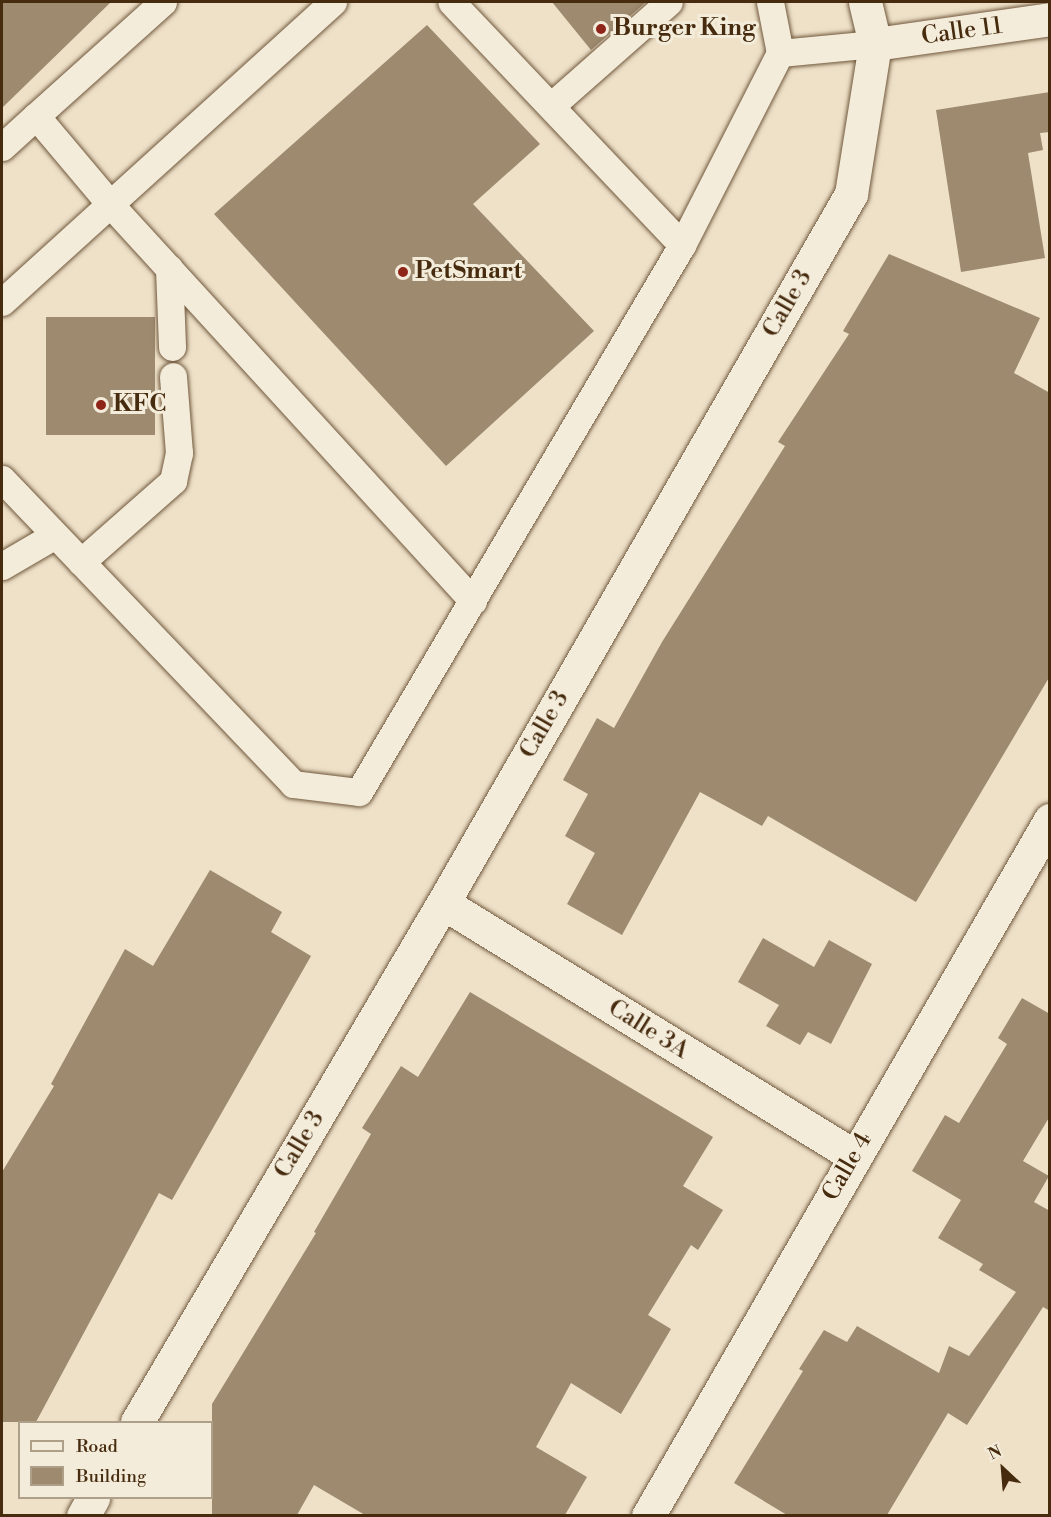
<!DOCTYPE html>
<style>
body{margin:0}
#map{position:relative;width:1051px;height:1517px;overflow:hidden;background:#eee1c8;font-family:"Libre Bodoni",serif}
div>[style]{position:absolute}
.building>*{inset:0;background:#9d8a6f;transform-origin:0 0}
.roads{filter:drop-shadow(0 0 2px #70583c) drop-shadow(0 0 2px #70583c)}
.service>*{height:27px;margin:-13.5px;padding:0 13.5px;transform-origin:13.5px;border-radius:13.5px;background:#f4ecdb}
.minor>*{height:33px;margin:-16.5px;padding:0 16.5px;transform-origin:16.5px;border-radius:16.5px;background:#f4ecdb}
.dots>*{width:16px;height:16px;translate:-50% -50%;box-sizing:border-box;border:3px solid #f4ecdb;border-radius:50%}
span{translate:-50% -50%;white-space:nowrap;text-align:center;line-height:1.15;-webkit-text-stroke:6px #f4ecdb;paint-order:stroke}
.poi-label{font-size:24px;color:#462b0e;font-weight:700}
.left{translate:0 -50%;text-align:left}
.street-label{font-size:24px;color:#462b0e}
.frame{position:absolute;inset:0;border:3px solid #462b0e;pointer-events:none}
.legend{position:absolute;left:18px;top:1421px;width:195px;height:78px;box-sizing:border-box;background:#f4ecdb;border:2px solid #ae9f89;margin:0;padding:8px 10px;list-style:none;font-size:18px;color:#462b0e}
.legend li{display:flex;align-items:center;gap:12px;height:30px}
.legend b{width:30px;border:2px solid #ae9f89}
.north{position:absolute;left:973px;top:1439px;width:60px;height:60px;-webkit-text-stroke:4px #f4ecdb;paint-order:stroke;rotate:334deg;font-size:16px;font-weight:700;line-height:24px;text-align:center;color:#462b0e}
.north::after{content:'';display:block;margin:auto;width:21px;height:27px;background:#462b0e;clip-path:polygon(50% 0,100% 100%,50% 72%,0 100%)}
</style>
<div id="map">
<div class="building">
<i style="clip-path:polygon(2px 2px,111px 2px,2px 108px)"></i>
<i style="clip-path:polygon(552px 2px,646px 2px,591px 50px)"></i>
<i style="clip-path:polygon(427px 25px,540px 144px,473px 204px,594px 331px,446px 466px,214px 214px)"></i>
<i style="clip-path:polygon(1050px 92px,1050px 132px,1040px 133px,1043px 150px,1028px 153px,1045px 258px,961px 272px,936px 110px)"></i>
<i style="clip-path:polygon(889px 254px,1040px 318px,1014px 373px,1050px 393px,1050px 676px,916px 902px,768px 816px,762px 826px,700px 792px,622px 935px,567px 904px,595px 853px,565px 836px,588px 794px,563px 780px,597px 718px,614px 728px,662px 642px,785px 446px,778px 442px,849px 334px,843px 331px)"></i>
<i style="left:155px;top:317px;width:118px;height:109px;rotate:90deg"></i>
<i style="clip-path:polygon(210px 870px,282px 912px,271px 932px,311px 956px,172px 1200px,159px 1193px,36px 1422px,2px 1422px,2px 1172px,54px 1086px,51px 1084px,125px 949px,153px 966px)"></i>
<i style="clip-path:polygon(763px 938px,814px 967px,829px 940px,872px 964px,831px 1044px,808px 1032px,800px 1045px,766px 1026px,779px 1005px,738px 982px)"></i>
<i style="clip-path:polygon(470px 992px,713px 1137px,683px 1186px,723px 1210px,698px 1250px,691px 1245px,648px 1315px,671px 1329px,621px 1414px,571px 1383px,536px 1447px,587px 1477px,565px 1515px,365px 1515px,314px 1485px,297px 1515px,212px 1515px,212px 1404px,316px 1233px,314px 1232px,371px 1134px,362px 1128px,401px 1066px,418px 1077px)"></i>
<i style="clip-path:polygon(1022px 998px,1050px 1014px,1050px 1116px,1023px 1161px,1049px 1176px,1034px 1202px,1050px 1211px,1050px 1311px,1043px 1307px,967px 1425px,948px 1413px,887px 1515px,787px 1515px,734px 1483px,803px 1371px,799px 1369px,824px 1330px,847px 1342px,857px 1326px,939px 1373px,949px 1346px,969px 1356px,1016px 1292px,979px 1270px,983px 1264px,938px 1238px,961px 1200px,912px 1171px,945px 1115px,959px 1123px,1007px 1044px,998px 1038px)"></i>
</div>
<div class="roads">
<div class="service">
<i style="left:163px;top:2px;width:171px;rotate:138.1deg"></i>
<i style="left:36px;top:116px;width:115px;rotate:49.9deg"></i>
<i style="left:110px;top:204px;width:538px;rotate:47.56deg"></i>
<i style="left:770px;top:2px;width:52px;rotate:78.9deg"></i>
<i style="left:551px;top:106px;width:157px;rotate:-41.4deg"></i>
<i style="left:2px;top:147px;width:46px;rotate:-42.4deg"></i>
<i style="left:682px;top:245px;width:216px;rotate:-63deg"></i>
<i style="left:780px;top:53px;width:95px;rotate:-5.4deg"></i>
<i style="left:169px;top:268px;width:79px;rotate:87.8deg"></i>
<i style="left:2px;top:302px;width:447px;rotate:-42.2deg"></i>
<i style="left:2px;top:479px;width:422px;rotate:46.3deg"></i>
<i style="left:293px;top:784px;width:66px;rotate:6.9deg"></i>
<i style="left:359px;top:792px;width:635px;rotate:-59.44deg"></i>
<i style="left:682px;top:245px;width:335px;rotate:-133.5deg"></i>
<i style="left:81px;top:562px;width:123px;rotate:-41.4deg"></i>
<i style="left:173px;top:481px;width:29px;rotate:-78deg"></i>
<i style="left:179px;top:453px;width:77px;rotate:-94.5deg"></i>
<i style="left:2px;top:566px;width:61px;rotate:-30.3deg"></i>
</div>
<div class="minor">
<i style="left:875px;top:44px;width:177px;rotate:-8.1deg"></i>
<i style="left:443px;top:903px;width:483px;rotate:31.6deg"></i>
<i style="left:137px;top:1422px;width:602px;rotate:-59.48deg"></i>
<i style="left:443px;top:903px;width:818px;rotate:-60.08deg"></i>
<i style="left:851px;top:194px;width:152px;rotate:-80.9deg"></i>
<i style="left:875px;top:44px;width:43px;rotate:-103.4deg"></i>
<i style="left:83px;top:1516px;width:21px;rotate:-61deg"></i>
<i style="left:648px;top:1516px;width:804px;rotate:-59.99deg"></i>
</div>
</div>
<div class="dots">
<i style="left:601px;top:29px;background:#8f2418"></i>
<i style="left:403px;top:272px;background:#8f2418"></i>
<i style="left:101px;top:405px;background:#8f2418"></i>
</div>
<div class="poi-label">
<span class="left" style="left:613px;top:29px">Burger King</span>
<span class="left" style="left:415px;top:272px">PetSmart</span>
<span class="left" style="left:113px;top:405px">KFC</span>
</div>
<div class="street-label">
<span style="left:962px;top:32px;rotate:-8deg">Calle 11</span>
<span style="left:788px;top:304px;rotate:-60deg">Calle 3</span>
<span style="left:545px;top:725px;rotate:-60deg">Calle 3</span>
<span style="left:648px;top:1030px;rotate:32deg">Calle 3A</span>
<span style="left:300px;top:1145px;rotate:-59deg">Calle 3</span>
<span style="left:848px;top:1167px;rotate:-60deg">Calle 4</span>
</div>
<div class="frame"></div>
<ul class="legend">
<li><b style="height:8px;background:#f4ecdb"></b>Road</li>
<li><b style="height:16px;background:#9d8a6f"></b>Building</li>
</ul>
<div class="north">N</div>
</div>
